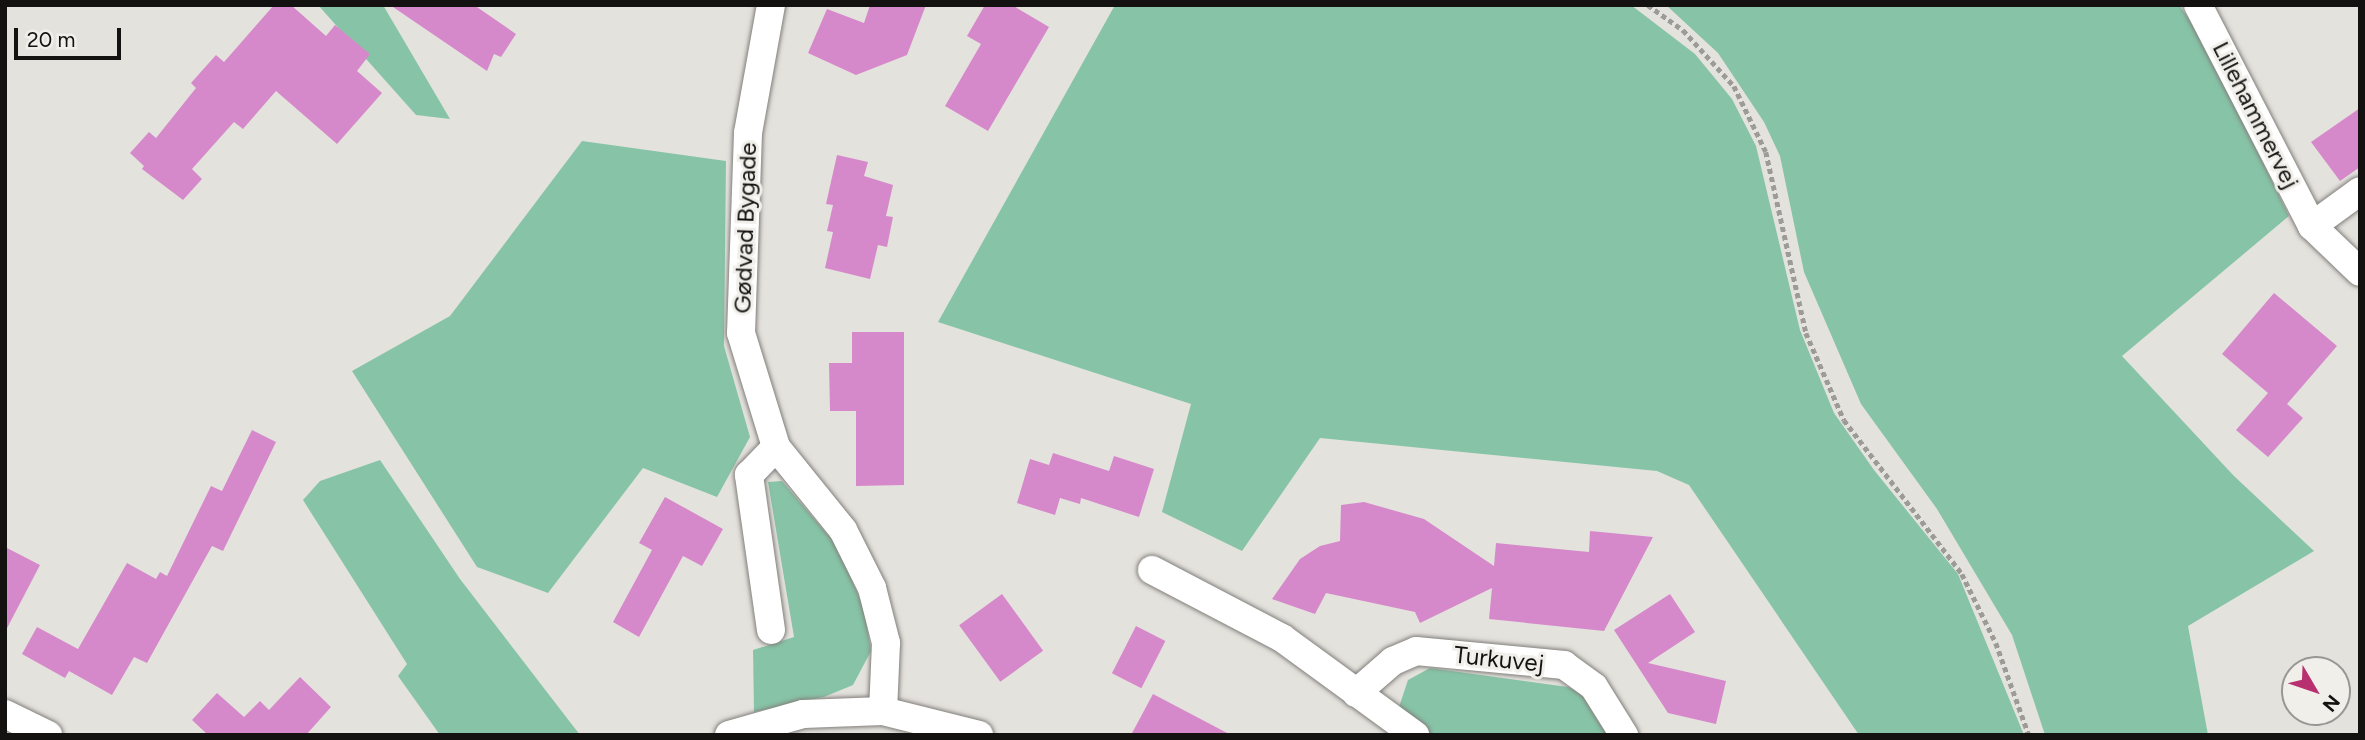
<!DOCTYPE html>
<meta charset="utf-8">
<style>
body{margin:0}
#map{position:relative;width:2365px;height:740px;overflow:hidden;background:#e4e2dd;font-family:Figtree,sans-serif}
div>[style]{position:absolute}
.green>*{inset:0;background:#87c4a7}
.building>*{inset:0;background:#d689ca;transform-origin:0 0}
.path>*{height:4.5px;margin-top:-2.25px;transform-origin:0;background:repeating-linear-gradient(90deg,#9d9b97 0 5px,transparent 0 8.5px)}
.roads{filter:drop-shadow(0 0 2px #817f7b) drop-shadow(0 0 2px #817f7b)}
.minor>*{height:28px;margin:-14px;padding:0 14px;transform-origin:14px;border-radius:14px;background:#fff}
span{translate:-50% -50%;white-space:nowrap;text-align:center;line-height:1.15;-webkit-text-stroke:6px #f1efea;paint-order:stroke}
.street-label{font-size:24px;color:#131211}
.frame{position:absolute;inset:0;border:7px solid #131211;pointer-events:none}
.north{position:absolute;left:2281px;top:656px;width:70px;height:70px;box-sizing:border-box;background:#f1efea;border:2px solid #989793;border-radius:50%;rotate:129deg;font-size:19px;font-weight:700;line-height:28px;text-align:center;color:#131211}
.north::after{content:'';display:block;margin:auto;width:24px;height:32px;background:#b8306f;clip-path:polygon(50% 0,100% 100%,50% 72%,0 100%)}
.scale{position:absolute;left:14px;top:28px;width:107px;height:32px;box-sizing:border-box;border:4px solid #131211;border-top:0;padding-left:9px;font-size:21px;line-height:24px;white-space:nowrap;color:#131211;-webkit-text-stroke:5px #f1efea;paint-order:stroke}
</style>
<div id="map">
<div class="green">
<i style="clip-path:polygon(318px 5px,383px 5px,450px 119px,416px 115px)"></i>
<i style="clip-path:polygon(1115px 5px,1631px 5px,1695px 54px,1732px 99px,1756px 146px,1800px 330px,1834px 413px,1874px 470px,1958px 574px,2024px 735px,1859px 735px,1689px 485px,1657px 471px,1320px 438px,1242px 551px,1162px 512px,1191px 404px,938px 322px)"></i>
<i style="clip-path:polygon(1666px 5px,2179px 5px,2202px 38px,2289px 216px,2122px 356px,2234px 476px,2314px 551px,2188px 626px,2208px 735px,2045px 735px,2012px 635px,1937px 509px,1861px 404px,1804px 272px,1780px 156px,1764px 122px,1718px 53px)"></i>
<i style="clip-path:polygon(582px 141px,726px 161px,724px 346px,750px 437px,717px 497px,643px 468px,548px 593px,477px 567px,352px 371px,450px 316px)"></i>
<i style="clip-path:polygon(380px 460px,460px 579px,580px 735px,440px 735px,398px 676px,407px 664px,303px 500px,320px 481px)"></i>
<i style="clip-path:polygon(782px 481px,838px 547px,864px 609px,871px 651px,853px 685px,824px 697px,754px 712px,753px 650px,794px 637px,768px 482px)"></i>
<i style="clip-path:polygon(1430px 668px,1568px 687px,1581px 693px,1607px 735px,1431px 735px,1399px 707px,1408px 680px)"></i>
</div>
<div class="building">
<i style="clip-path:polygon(274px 5px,291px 5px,326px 36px,335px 25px,370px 54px,357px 71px,382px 93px,337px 144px,276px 91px,243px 129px,234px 122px,192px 169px,202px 179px,183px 200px,142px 169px,144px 166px,130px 153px,149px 132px,156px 138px,196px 88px,191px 83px,216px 55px,224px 62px)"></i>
<i style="clip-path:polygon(390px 5px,474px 5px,516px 34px,501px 57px,494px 54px,487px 71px)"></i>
<i style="clip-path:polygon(870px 5px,926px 5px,907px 55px,856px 75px,808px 53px,827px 9px,864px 23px)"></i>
<i style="clip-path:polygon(985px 5px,1012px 5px,1049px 27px,988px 131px,945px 106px,981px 44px,967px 36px)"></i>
<i style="clip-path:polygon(2360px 108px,2360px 167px,2340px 181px,2311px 142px)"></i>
<i style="clip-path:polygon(837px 155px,868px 162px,864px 176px,893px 185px,886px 216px,893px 217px,887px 247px,878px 245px,870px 279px,825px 268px,833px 232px,827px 231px,833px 205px,826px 204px)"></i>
<i style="clip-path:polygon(2274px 293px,2337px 346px,2287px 404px,2303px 418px,2268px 457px,2236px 430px,2268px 393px,2222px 354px)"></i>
<i style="clip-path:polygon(852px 332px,904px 332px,904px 485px,856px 486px,856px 411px,830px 411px,829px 363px,852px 363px)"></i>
<i style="clip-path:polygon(252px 430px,276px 442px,223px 551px,212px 546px,147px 663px,134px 657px,112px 695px,69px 671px,65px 678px,22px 654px,37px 627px,78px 649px,127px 563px,156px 579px,160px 572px,167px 576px,211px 486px,222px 491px)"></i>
<i style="clip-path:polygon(1053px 453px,1109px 471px,1114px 456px,1154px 469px,1139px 517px,1081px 498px,1080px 504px,1060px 498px,1055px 515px,1017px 503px,1030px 459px,1049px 465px)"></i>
<i style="clip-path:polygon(665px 497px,723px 529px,702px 566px,683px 556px,639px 637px,613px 622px,652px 550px,639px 543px)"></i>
<i style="clip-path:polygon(1364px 502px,1424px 519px,1494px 566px,1496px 543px,1589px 552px,1590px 531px,1653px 537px,1604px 631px,1489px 619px,1492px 588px,1420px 623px,1415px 612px,1326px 593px,1315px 614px,1272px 599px,1300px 559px,1320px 546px,1340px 541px,1341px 505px)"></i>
<i style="clip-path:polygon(5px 547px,40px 565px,5px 632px)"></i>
<i style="left:1002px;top:594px;width:70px;height:53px;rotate:54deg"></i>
<i style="clip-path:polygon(1670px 594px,1695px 632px,1648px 663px,1726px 681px,1716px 724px,1668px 713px,1614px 630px)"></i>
<i style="left:1136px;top:626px;width:33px;height:53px;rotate:27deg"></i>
<i style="clip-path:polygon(300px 677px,331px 707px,306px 735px,208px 735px,192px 720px,217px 693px,244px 717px,260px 701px,269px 710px)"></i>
<i style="clip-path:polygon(1153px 694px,1231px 735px,1131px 735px)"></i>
</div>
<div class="path">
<i style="left:1648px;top:5px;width:43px;rotate:35.5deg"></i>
<i style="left:1683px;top:30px;width:76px;rotate:47.7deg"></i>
<i style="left:1734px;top:86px;width:73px;rotate:64.1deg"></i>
<i style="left:1766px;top:152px;width:185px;rotate:77.5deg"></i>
<i style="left:1806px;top:333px;width:95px;rotate:66.4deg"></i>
<i style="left:1844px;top:420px;width:194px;rotate:52.5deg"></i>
<i style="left:1962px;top:574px;width:77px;rotate:63.8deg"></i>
<i style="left:1996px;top:643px;width:98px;rotate:70.3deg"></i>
</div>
<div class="roads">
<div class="minor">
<i style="left:771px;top:5px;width:130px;rotate:100.2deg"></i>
<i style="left:748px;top:133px;width:200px;rotate:92deg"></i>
<i style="left:741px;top:333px;width:119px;rotate:72.9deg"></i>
<i style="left:776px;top:447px;width:107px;rotate:51.1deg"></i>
<i style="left:843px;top:530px;width:65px;rotate:63.4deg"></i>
<i style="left:872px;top:588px;width:57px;rotate:75.7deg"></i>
<i style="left:886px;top:643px;width:68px;rotate:92.5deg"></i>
<i style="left:2198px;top:5px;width:249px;rotate:62.7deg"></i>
<i style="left:2312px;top:226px;width:66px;rotate:43.8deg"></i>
<i style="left:2312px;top:226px;width:59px;rotate:-36.1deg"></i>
<i style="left:1152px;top:570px;width:147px;rotate:27.6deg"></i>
<i style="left:1282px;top:638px;width:165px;rotate:36.1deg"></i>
<i style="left:771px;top:630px;width:157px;rotate:-98.1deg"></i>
<i style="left:749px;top:475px;width:39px;rotate:-46deg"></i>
<i style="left:1356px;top:693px;width:49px;rotate:-40.9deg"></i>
<i style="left:1393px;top:661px;width:25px;rotate:-23deg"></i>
<i style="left:1416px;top:651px;width:149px;rotate:5.4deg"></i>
<i style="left:1564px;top:665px;width:37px;rotate:36deg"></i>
<i style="left:1594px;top:687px;width:57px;rotate:58deg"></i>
<i style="left:5px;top:714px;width:48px;rotate:26deg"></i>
<i style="left:729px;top:735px;width:77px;rotate:-15.8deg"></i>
<i style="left:803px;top:714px;width:80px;rotate:-2.1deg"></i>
<i style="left:883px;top:711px;width:99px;rotate:14deg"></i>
</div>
</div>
<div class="street-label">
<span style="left:2256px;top:115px;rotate:63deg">Lillehammervej</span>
<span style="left:745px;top:228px;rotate:-88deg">Gødvad Bygade</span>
<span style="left:1499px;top:659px;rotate:6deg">Turkuvej</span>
</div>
<div class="frame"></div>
<div class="north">N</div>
<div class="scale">20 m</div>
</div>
